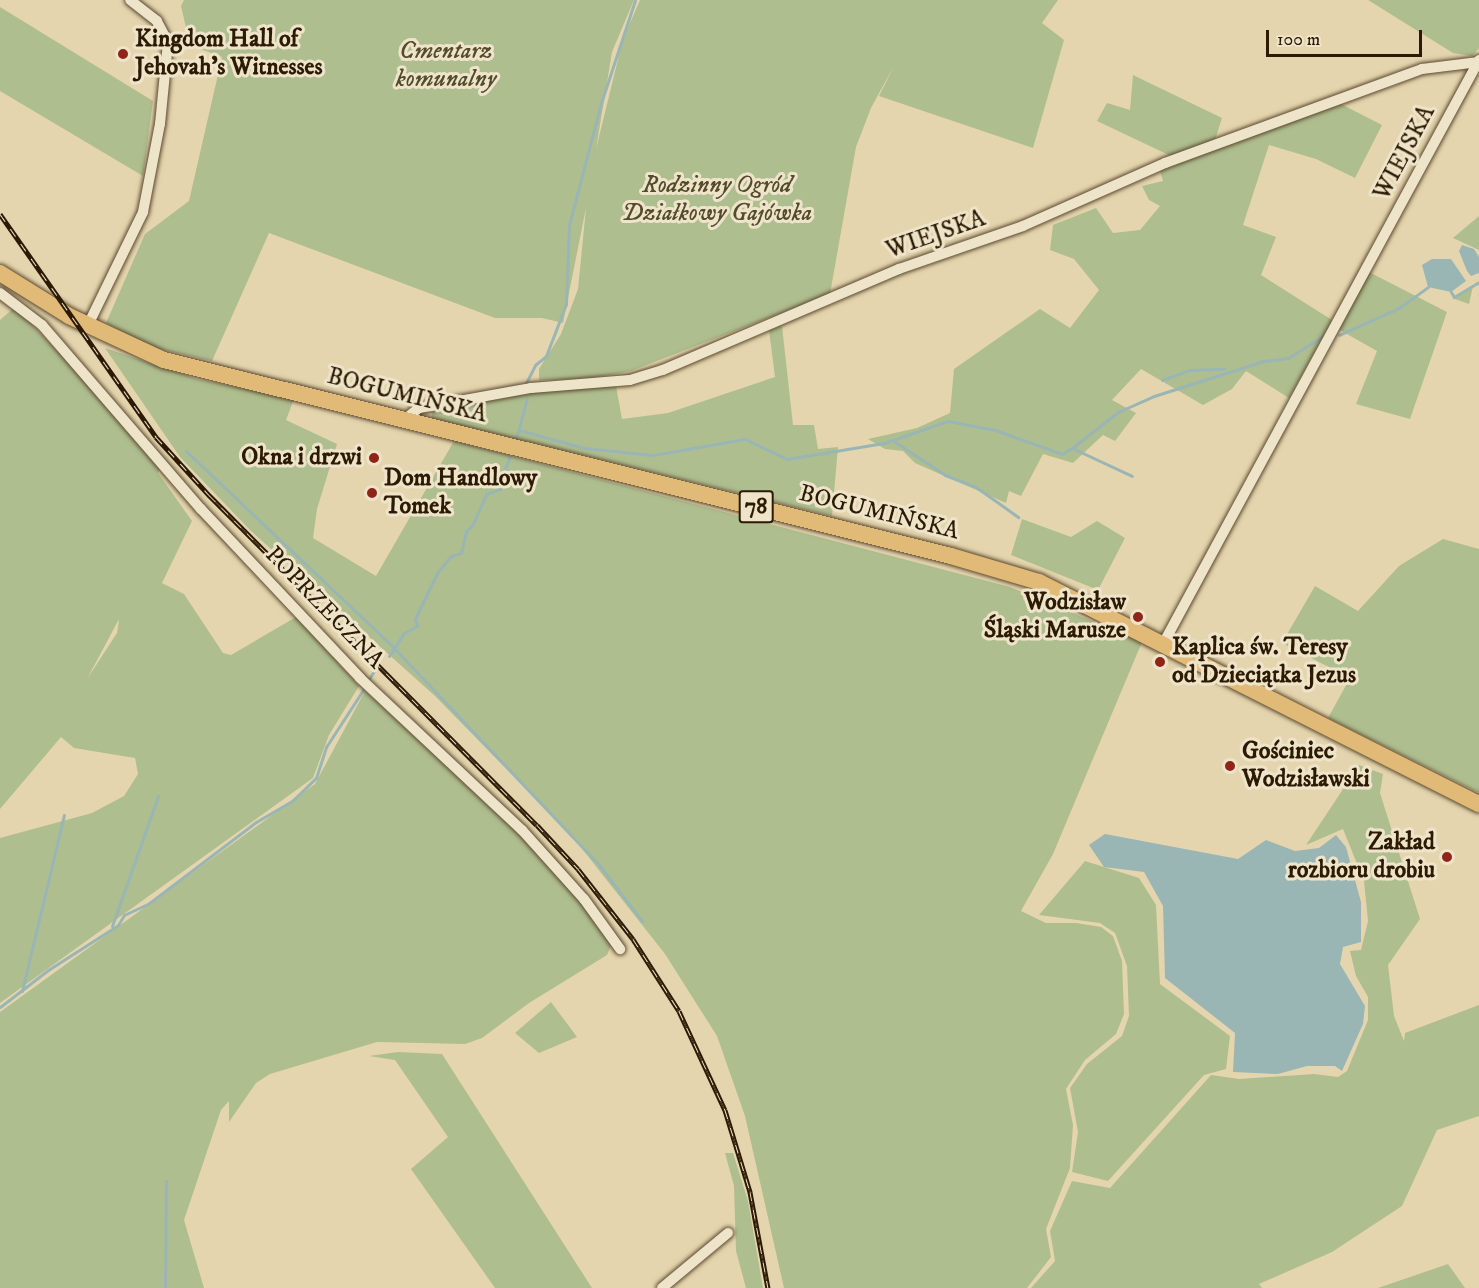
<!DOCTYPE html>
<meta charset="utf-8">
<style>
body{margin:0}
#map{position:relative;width:1479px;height:1288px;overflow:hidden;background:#e5d5ae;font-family:"IM FELL DW Pica",serif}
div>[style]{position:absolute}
.green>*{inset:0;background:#afbe8f}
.water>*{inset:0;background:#99b6b5}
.stream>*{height:3px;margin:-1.5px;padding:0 1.5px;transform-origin:1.5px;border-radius:1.5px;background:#99b6b5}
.roads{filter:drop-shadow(0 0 2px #5a492e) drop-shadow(0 0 2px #5a492e)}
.minor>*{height:10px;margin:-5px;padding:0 5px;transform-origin:5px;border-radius:5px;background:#eee4ca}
.primary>*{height:16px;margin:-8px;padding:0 8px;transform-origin:8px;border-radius:8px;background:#e2ba77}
.rail>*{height:5px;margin-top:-2.5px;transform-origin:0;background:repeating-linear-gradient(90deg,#eee4ca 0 9px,#2c1a03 0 18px);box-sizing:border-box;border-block:2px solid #2c1a03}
.dots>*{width:16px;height:16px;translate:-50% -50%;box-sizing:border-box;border:3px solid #eee4ca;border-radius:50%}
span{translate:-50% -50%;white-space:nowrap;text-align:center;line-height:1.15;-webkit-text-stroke:6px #eee4ca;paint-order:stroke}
.shield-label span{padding:2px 4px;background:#eee4ca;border:2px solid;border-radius:4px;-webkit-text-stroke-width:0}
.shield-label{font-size:22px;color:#2c1a03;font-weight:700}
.poi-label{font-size:24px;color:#2c1a03;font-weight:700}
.left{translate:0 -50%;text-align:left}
.right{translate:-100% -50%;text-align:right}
.park-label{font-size:24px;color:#534b2d;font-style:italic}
.street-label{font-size:24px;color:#2c1a03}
.scale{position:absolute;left:1266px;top:30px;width:156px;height:27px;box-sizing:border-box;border:3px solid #2c1a03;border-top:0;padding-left:8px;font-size:18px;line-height:21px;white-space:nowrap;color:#2c1a03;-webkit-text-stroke:4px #eee4ca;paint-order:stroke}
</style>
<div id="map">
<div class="green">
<i style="clip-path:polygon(184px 0,634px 0,612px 52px,596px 149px,623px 39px,640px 0,1058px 0,1042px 23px,1064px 40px,1033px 148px,879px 96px,895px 64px,871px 108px,856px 147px,830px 294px,631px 371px,586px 379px,539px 380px,539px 369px,561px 334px,578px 289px,586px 208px,563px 323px,542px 318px,495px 318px,269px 233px,212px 361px,151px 347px,106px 323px,145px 234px,189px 201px,222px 57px,190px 45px,181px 6px)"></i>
<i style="clip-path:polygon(1368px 0,1479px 0,1479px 48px,1472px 56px,1453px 53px)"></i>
<i style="clip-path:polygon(0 7px,153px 101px,143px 176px,0 91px)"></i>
<i style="clip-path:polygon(1133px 75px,1222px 118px,1215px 140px,1173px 157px,1097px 121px,1107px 103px,1130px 110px)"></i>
<i style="clip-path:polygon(1339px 103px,1382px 125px,1355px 178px,1316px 159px,1269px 145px,1243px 225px,1276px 237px,1261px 275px,1332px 320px,1289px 398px,1246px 371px,1232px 389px,1203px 405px,1141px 369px,1112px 400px,1136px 413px,1115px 441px,1103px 435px,1073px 463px,1043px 454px,1021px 496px,1009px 491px,1006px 503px,915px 463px,903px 451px,885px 449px,868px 439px,917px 428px,950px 413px,954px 369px,1040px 309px,1070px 328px,1099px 290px,1074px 259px,1050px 250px,1053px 225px,1096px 208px,1113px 233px,1140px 230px,1160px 206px,1149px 200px,1142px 186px,1163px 181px,1160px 171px)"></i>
<i style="clip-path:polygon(1479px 216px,1479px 250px,1453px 238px)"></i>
<i style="clip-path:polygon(1369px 272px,1447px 312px,1410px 419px,1356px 404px,1377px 351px,1338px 329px)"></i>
<i style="clip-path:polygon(1473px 286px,1469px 304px,1455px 299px,1454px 297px)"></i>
<i style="clip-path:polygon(evenodd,15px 307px,94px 389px,160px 469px,158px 473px,192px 521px,162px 583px,184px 594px,223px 653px,231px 655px,296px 617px,359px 686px,329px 735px,313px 778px,0 1003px,0 838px,92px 813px,124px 796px,138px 774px,135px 758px,74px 748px,61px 737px,0 809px,0 320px,15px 307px,119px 620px,117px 633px,87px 679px,118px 621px,119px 620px)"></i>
<i style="clip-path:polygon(782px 326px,793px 425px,814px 425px,818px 449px,838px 447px,832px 516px,431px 418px,433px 411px,451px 406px,531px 391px,616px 386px,622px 419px,668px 413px,775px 377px,769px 330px)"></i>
<i style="clip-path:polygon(105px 348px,197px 379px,294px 399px,286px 420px,337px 444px,317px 509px,313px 538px,376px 576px,454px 441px,1010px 587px,1142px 642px,1053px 854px,1021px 911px,1046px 923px,1076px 923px,1101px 927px,1113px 936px,1122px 961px,1124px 1014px,1116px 1034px,1085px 1060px,1066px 1089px,1073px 1125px,1070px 1168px,1046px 1229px,1051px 1257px,1027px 1288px,784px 1288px,745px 1116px,717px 1036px,665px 954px,572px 836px,435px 696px,251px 531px,180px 457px)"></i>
<i style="clip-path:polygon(1022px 519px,1071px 537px,1097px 521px,1125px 538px,1098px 590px,1011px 555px)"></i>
<i style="clip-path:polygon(1443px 539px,1479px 549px,1479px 793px,1328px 718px,1350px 678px,1282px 643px,1315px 586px,1358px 611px,1399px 566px)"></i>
<i style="clip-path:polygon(365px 691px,503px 818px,572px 890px,612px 943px,607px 955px,529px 1003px,482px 1038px,465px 1044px,377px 1042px,270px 1074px,256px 1083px,229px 1122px,229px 1101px,221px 1110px,184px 1220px,204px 1288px,0 1288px,0 1012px,315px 784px)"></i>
<i style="clip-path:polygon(1359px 765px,1383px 774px,1380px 793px,1420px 919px,1388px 965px,1394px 1016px,1404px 1041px,1405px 1033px,1479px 1005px,1479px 1116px,1437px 1130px,1402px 1206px,1332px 1252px,1259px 1284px,1262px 1288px,1031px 1288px,1055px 1261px,1050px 1231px,1072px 1181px,1110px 1188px,1211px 1075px,1239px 1079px,1314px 1074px,1338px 1077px,1347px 1071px,1368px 1020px,1368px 997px,1356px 976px,1350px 951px,1361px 950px,1368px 921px,1364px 881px,1343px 829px,1306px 845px)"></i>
<i style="clip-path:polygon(1085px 861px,1139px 878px,1156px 905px,1160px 984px,1230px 1036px,1226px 1069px,1204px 1075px,1108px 1181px,1072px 1172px,1078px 1132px,1070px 1088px,1087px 1064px,1122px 1036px,1129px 1016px,1127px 966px,1115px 933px,1100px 923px,1039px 915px)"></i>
<i style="clip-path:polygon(551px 1002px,577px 1037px,539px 1053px,515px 1033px)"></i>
<i style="clip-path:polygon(398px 1052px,442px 1054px,592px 1288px,495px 1288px,411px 1169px,448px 1137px,395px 1060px,369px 1056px)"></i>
<i style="clip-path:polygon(725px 1153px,733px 1153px,748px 1201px,763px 1288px,746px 1288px,736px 1251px,734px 1186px)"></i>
<i style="clip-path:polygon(1448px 1264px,1465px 1288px,1378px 1288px)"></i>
</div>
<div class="water">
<i style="clip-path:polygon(1462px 245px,1474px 249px,1479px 257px,1479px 273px,1471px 276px,1467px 271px,1459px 251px)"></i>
<i style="clip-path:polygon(1432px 259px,1451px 259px,1466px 281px,1451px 292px,1428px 287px,1422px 265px)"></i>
<i style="clip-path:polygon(1105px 834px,1238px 859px,1266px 840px,1295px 851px,1319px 848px,1336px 835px,1346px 847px,1361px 902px,1361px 942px,1343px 947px,1340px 964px,1365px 1006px,1363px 1024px,1342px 1071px,1335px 1066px,1307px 1066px,1278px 1074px,1233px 1072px,1235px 1033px,1165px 978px,1163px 906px,1144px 872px,1104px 867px,1089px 845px)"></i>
</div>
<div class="stream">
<i style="left:1451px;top:292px;width:6px;rotate:59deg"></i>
<i style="left:1454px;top:297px;width:29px;rotate:-31deg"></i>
<i style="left:1339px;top:335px;width:66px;rotate:-24.2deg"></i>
<i style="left:1399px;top:308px;width:36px;rotate:-36deg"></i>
<i style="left:1162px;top:380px;width:29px;rotate:-20deg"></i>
<i style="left:1189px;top:370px;width:35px;rotate:-2deg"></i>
<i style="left:526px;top:383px;width:20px;rotate:-63deg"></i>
<i style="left:535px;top:365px;width:14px;rotate:-39deg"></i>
<i style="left:546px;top:356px;width:56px;rotate:-69deg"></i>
<i style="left:566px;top:304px;width:79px;rotate:-87.8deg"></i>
<i style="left:569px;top:225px;width:126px;rotate:-75.3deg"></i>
<i style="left:601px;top:103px;width:108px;rotate:-71.7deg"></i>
<i style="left:519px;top:430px;width:68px;rotate:15.3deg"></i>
<i style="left:585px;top:448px;width:68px;rotate:5.9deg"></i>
<i style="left:653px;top:455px;width:93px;rotate:-9.9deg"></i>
<i style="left:745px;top:439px;width:47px;rotate:25.5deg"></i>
<i style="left:787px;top:459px;width:98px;rotate:-9.4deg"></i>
<i style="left:884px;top:443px;width:68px;rotate:-19deg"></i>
<i style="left:948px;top:421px;width:48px;rotate:10.8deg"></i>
<i style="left:995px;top:430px;width:71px;rotate:19.7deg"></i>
<i style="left:1062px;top:454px;width:12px;rotate:-31deg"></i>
<i style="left:1072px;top:448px;width:66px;rotate:25deg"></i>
<i style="left:516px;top:439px;width:42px;rotate:-75deg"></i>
<i style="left:895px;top:442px;width:60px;rotate:33.4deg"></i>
<i style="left:945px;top:475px;width:33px;rotate:21deg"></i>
<i style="left:976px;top:487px;width:52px;rotate:35.5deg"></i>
<i style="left:1072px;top:448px;width:58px;rotate:-38deg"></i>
<i style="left:1118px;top:412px;width:39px;rotate:-24deg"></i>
<i style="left:1154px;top:396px;width:115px;rotate:-17.7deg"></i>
<i style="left:1264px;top:361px;width:24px;rotate:-7deg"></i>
<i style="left:1288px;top:358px;width:41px;rotate:-32.2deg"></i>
<i style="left:186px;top:451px;width:286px;rotate:43.4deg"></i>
<i style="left:394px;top:648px;width:299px;rotate:46.6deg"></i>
<i style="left:599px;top:865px;width:71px;rotate:52.5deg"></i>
<i style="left:389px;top:656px;width:27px;rotate:-57deg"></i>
<i style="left:404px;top:633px;width:15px;rotate:-28deg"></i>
<i style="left:417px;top:626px;width:7px;rotate:-106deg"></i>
<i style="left:415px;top:619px;width:51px;rotate:-64.4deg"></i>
<i style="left:437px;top:573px;width:22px;rotate:-51deg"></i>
<i style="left:451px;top:556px;width:10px;rotate:-17deg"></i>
<i style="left:461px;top:553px;width:23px;rotate:-77deg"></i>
<i style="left:466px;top:531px;width:8px;rotate:-40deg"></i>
<i style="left:472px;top:526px;width:35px;rotate:-66deg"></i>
<i style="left:486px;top:494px;width:15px;rotate:-20deg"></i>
<i style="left:500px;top:489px;width:8px;rotate:-130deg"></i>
<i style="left:495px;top:483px;width:6px;rotate:-31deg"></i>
<i style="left:500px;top:480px;width:25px;rotate:-67deg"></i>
<i style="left:369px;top:679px;width:9px;rotate:-58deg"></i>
<i style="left:112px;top:926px;width:138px;rotate:-70.5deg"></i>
<i style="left:22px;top:991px;width:181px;rotate:-76.6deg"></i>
<i style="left:0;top:1007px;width:61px;rotate:-37.6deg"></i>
<i style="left:48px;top:970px;width:83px;rotate:-32.7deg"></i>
<i style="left:118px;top:925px;width:12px;rotate:-59deg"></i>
<i style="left:124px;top:915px;width:26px;rotate:-25deg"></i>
<i style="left:148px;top:904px;width:136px;rotate:-37.2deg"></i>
<i style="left:256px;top:822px;width:42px;rotate:-30.3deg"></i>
<i style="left:292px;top:801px;width:33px;rotate:-44deg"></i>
<i style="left:316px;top:778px;width:33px;rotate:-72deg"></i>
<i style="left:326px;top:747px;width:68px;rotate:-57deg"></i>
<i style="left:165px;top:1288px;width:107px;rotate:-89.5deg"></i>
</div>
<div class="roads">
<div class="minor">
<i style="left:0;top:293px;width:53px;rotate:37.3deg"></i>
<i style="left:42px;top:325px;width:243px;rotate:49.2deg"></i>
<i style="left:201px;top:509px;width:232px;rotate:46.7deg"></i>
<i style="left:360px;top:678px;width:222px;rotate:43.2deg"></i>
<i style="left:522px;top:830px;width:93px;rotate:48.1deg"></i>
<i style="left:584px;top:899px;width:62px;rotate:54.2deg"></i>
<i style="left:88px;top:325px;width:126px;rotate:-64deg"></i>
<i style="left:143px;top:212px;width:90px;rotate:-79.1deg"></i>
<i style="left:160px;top:124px;width:82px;rotate:-84.4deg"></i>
<i style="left:168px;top:42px;width:24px;rotate:-118deg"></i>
<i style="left:157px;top:21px;width:34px;rotate:-142deg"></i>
<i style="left:404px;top:420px;width:19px;rotate:-39deg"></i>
<i style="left:419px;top:408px;width:12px;rotate:-9deg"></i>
<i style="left:431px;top:406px;width:102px;rotate:-10.2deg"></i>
<i style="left:531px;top:388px;width:99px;rotate:-4.6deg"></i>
<i style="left:630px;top:380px;width:34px;rotate:-17deg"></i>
<i style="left:663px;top:370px;width:257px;rotate:-23.2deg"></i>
<i style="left:899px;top:269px;width:131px;rotate:-19.1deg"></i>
<i style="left:1023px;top:226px;width:155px;rotate:-23.9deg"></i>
<i style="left:1165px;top:163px;width:274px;rotate:-20.1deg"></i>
<i style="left:1422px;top:69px;width:57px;rotate:-7deg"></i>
<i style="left:1163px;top:644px;width:664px;rotate:-61.58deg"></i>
<i style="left:662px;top:1288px;width:86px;rotate:-39.8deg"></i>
</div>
<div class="primary">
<i style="left:0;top:273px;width:81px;rotate:31.9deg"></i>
<i style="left:69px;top:316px;width:105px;rotate:24.9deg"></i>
<i style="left:164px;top:360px;width:811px;rotate:13.98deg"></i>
<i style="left:951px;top:556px;width:92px;rotate:16.5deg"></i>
<i style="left:1039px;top:582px;width:493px;rotate:26.8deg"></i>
</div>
</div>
<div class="rail">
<i style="left:0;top:214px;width:272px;rotate:55deg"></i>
<i style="left:156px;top:437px;width:79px;rotate:47.6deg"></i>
<i style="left:209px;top:495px;width:465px;rotate:45.2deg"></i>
<i style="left:537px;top:825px;width:60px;rotate:47deg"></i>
<i style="left:578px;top:869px;width:89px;rotate:51.8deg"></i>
<i style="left:633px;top:939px;width:85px;rotate:57.4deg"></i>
<i style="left:679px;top:1011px;width:109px;rotate:65.1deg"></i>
<i style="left:725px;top:1110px;width:86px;rotate:73deg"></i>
<i style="left:750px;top:1192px;width:98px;rotate:79.4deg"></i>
</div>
<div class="dots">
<i style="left:123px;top:54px;background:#8f2418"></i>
<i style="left:374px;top:458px;background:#8f2418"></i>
<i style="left:372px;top:493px;background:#8f2418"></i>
<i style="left:1138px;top:617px;background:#8f2418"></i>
<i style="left:1160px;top:662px;background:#8f2418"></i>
<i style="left:1230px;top:766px;background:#8f2418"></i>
<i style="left:1447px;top:857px;background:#8f2418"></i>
</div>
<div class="shield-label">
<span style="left:756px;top:507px">78</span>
</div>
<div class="poi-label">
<span class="left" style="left:135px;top:54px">Kingdom Hall of<br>Jehovah's Witnesses</span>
<span class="right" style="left:362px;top:458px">Okna i drzwi</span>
<span class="left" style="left:384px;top:493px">Dom Handlowy<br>Tomek</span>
<span class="right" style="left:1126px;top:617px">Wodzisław<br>Śląski Marusze</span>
<span class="left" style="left:1172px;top:662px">Kaplica św. Teresy<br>od Dzieciątka Jezus</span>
<span class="left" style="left:1242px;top:766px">Gościniec<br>Wodzisławski</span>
<span class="right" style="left:1435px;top:857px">Zakład<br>rozbioru drobiu</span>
</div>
<div class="park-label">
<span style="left:446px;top:66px">Cmentarz<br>komunalny</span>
<span style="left:717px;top:200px">Rodzinny Ogród<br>Działkowy Gajówka</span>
</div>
<div class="street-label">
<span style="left:1405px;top:153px;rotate:-62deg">WIEJSKA</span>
<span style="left:936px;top:235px;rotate:-19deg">WIEJSKA</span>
<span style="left:407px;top:396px;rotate:14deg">BOGUMIŃSKA</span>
<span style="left:879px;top:513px;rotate:14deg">BOGUMIŃSKA</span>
<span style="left:324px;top:608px;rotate:46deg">POPRZECZNA</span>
</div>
<div class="scale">100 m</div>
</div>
